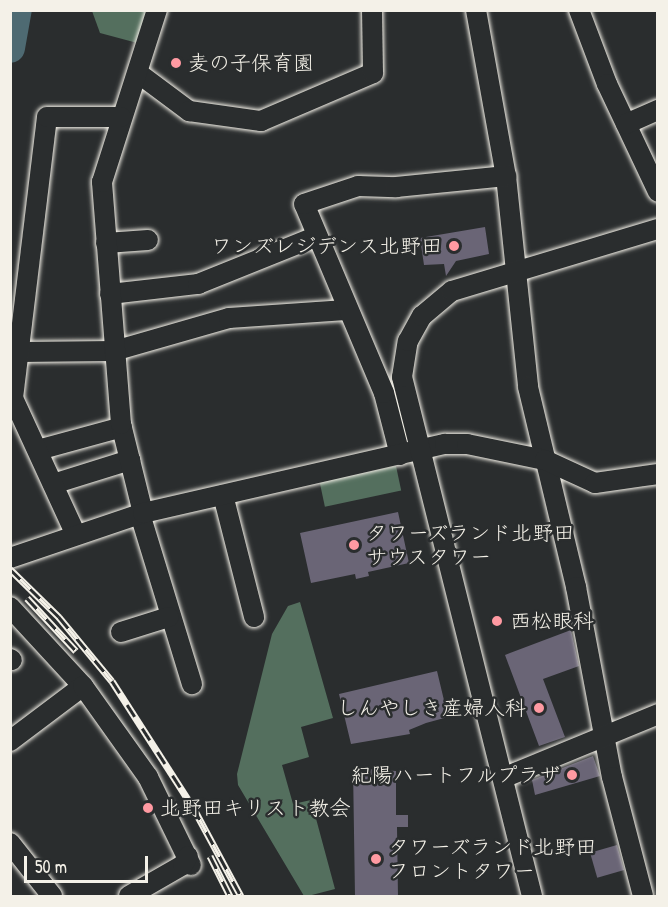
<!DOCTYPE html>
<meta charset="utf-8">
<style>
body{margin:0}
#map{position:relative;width:668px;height:907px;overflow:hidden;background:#2a2d2e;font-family:"Patrick Hand","Klee One",sans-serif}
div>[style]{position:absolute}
.green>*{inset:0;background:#546f5e;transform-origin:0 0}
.river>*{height:30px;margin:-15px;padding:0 15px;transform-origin:15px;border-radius:15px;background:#4e6a72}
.building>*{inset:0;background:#6a6576;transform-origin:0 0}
.roads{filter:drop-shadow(0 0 2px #f4f1e8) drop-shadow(0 0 2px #f4f1e8)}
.minor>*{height:20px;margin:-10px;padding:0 10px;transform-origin:10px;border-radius:10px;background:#2a2d2e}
.rail>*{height:7px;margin-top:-3.5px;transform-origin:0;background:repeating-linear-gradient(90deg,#2a2d2e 0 14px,#f4f1e8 0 28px);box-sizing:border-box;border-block:2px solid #f4f1e8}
.dots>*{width:16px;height:16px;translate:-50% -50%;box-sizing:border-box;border:3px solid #2a2d2e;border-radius:50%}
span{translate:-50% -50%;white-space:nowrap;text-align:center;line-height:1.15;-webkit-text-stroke:5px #2a2d2e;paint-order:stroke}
.poi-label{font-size:21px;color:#f4f1e8}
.left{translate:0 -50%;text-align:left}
.right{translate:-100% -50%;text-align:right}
.frame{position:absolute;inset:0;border:12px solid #f4f1e8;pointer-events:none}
.scale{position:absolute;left:24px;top:856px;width:124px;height:27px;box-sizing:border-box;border:3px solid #f4f1e8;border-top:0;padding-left:8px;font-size:18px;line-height:21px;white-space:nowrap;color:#f4f1e8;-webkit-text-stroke:4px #2a2d2e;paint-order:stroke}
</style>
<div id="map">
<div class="green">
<i style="clip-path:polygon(92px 11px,151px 11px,141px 44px,100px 33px)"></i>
<i style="left:396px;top:466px;width:25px;height:78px;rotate:78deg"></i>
<i style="clip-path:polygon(300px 602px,333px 718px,301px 727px,309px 757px,282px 765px,293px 804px,311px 800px,335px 889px,308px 896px,304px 896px,238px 785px,237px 774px,272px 634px,288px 606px)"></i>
</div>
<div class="river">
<i style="left:10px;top:48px;width:39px;rotate:-80deg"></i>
</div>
<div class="building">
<i style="clip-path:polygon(485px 227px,489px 254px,456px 261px,446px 276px,444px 264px,424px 265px,420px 238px)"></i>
<i style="clip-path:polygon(398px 512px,409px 563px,368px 572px,369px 576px,356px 579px,355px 574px,311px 583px,300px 533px)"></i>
<i style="clip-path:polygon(571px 630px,579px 666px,543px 679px,565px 737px,539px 746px,505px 655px)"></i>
<i style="clip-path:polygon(437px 671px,448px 717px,426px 723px,409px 730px,410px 734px,351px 744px,339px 694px)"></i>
<i style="clip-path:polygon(593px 756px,600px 776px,535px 795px,532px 780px)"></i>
<i style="clip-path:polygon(353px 768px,396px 771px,396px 815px,408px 815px,408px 827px,397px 827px,398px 897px,355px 897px)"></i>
<i style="left:617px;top:845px;width:26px;height:28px;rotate:74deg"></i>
</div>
<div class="roads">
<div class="minor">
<i style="left:476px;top:10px;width:169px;rotate:79.8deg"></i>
<i style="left:506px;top:176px;width:212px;rotate:84deg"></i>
<i style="left:528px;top:387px;width:206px;rotate:76.5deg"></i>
<i style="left:576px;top:587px;width:193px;rotate:79.3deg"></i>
<i style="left:612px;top:777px;width:123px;rotate:75.4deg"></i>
<i style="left:579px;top:10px;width:79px;rotate:69.3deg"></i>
<i style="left:607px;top:84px;width:119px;rotate:64.7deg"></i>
<i style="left:138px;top:73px;width:64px;rotate:36.7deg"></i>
<i style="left:189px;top:111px;width:73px;rotate:7.9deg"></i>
<i style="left:261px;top:121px;width:122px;rotate:-23.2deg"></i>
<i style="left:373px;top:73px;width:63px;rotate:-90.9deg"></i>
<i style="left:626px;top:124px;width:35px;rotate:-24deg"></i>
<i style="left:106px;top:243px;width:42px;rotate:-4.1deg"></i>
<i style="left:110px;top:294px;width:89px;rotate:-6.5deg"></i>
<i style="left:198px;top:284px;width:126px;rotate:-21.9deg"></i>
<i style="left:20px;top:352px;width:94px;rotate:-0.6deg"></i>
<i style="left:114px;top:351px;width:120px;rotate:-16deg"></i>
<i style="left:229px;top:318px;width:117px;rotate:-3.9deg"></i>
<i style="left:38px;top:450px;width:87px;rotate:-15.3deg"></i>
<i style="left:400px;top:455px;width:64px;rotate:-104.5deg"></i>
<i style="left:384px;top:393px;width:205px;rotate:-112.9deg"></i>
<i style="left:304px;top:204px;width:57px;rotate:-18.4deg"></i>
<i style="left:358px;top:186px;width:38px;rotate:2deg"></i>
<i style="left:396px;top:187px;width:111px;rotate:-5.7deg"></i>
<i style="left:53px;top:484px;width:81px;rotate:-17.3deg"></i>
<i style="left:223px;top:495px;width:126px;rotate:75.7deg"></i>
<i style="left:143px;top:513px;width:92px;rotate:-103.9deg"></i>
<i style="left:121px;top:424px;width:243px;rotate:-94.5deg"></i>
<i style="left:102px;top:182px;width:181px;rotate:-72.3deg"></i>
<i style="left:140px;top:514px;width:178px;rotate:73deg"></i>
<i style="left:76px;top:535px;width:151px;rotate:-114.7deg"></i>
<i style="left:13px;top:398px;width:283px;rotate:-83.1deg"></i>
<i style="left:47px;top:117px;width:74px"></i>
<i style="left:10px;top:558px;width:140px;rotate:-18.7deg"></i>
<i style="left:143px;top:513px;width:310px;rotate:-12.9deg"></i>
<i style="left:445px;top:444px;width:22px"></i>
<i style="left:467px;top:444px;width:80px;rotate:11.6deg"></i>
<i style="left:545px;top:460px;width:55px;rotate:24.7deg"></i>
<i style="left:595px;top:483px;width:64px;rotate:-8.1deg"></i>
<i style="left:10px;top:607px;width:108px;rotate:47.3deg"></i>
<i style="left:121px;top:632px;width:50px;rotate:-17.4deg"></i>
<i style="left:10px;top:659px;width:2px;rotate:27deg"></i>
<i style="left:10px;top:741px;width:91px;rotate:-37deg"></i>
<i style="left:83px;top:686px;width:112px;rotate:54.5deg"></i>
<i style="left:148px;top:777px;width:98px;rotate:64deg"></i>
<i style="left:503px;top:778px;width:168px;rotate:-22.4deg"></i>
<i style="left:10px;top:843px;width:68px;rotate:51.6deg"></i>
<i style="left:129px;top:896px;width:62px;rotate:-29.9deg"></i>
<i style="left:183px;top:865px;width:10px;rotate:-61deg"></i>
<i style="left:532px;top:896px;width:535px;rotate:-104.06deg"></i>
<i style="left:402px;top:377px;width:36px;rotate:-81deg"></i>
<i style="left:408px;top:341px;width:29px;rotate:-61deg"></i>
<i style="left:422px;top:316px;width:39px;rotate:-40deg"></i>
<i style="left:452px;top:291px;width:215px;rotate:-16.8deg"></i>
</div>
</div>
<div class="rail">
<i style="left:10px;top:569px;width:69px;rotate:44.4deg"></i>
<i style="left:59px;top:617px;width:83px;rotate:50.4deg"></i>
<i style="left:112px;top:681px;width:150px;rotate:57.3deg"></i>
<i style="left:193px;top:807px;width:101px;rotate:61.7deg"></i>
<i style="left:27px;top:598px;width:72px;rotate:47.2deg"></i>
<i style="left:210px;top:856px;width:45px;rotate:63.4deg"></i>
</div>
<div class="dots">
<i style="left:176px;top:63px;background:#ff9aa2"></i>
<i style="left:454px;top:246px;background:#ff9aa2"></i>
<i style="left:354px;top:545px;background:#ff9aa2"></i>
<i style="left:497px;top:621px;background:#ff9aa2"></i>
<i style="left:539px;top:708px;background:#ff9aa2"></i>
<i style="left:572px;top:775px;background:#ff9aa2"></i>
<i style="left:148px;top:808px;background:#ff9aa2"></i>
<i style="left:376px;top:859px;background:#ff9aa2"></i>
</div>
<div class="poi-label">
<span class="left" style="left:188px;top:63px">麦の子保育園</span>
<span class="right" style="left:442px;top:246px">ワンズレジデンス北野田</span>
<span class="left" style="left:366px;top:545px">タワーズランド北野田<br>サウスタワー</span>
<span class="left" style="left:510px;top:621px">西松眼科</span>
<span class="right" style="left:526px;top:708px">しんやしき産婦人科</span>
<span class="right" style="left:560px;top:775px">紀陽ハートフルプラザ</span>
<span class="left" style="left:160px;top:808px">北野田キリスト教会</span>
<span class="left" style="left:388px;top:859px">タワーズランド北野田<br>フロントタワー</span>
</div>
<div class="frame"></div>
<div class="scale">50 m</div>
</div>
